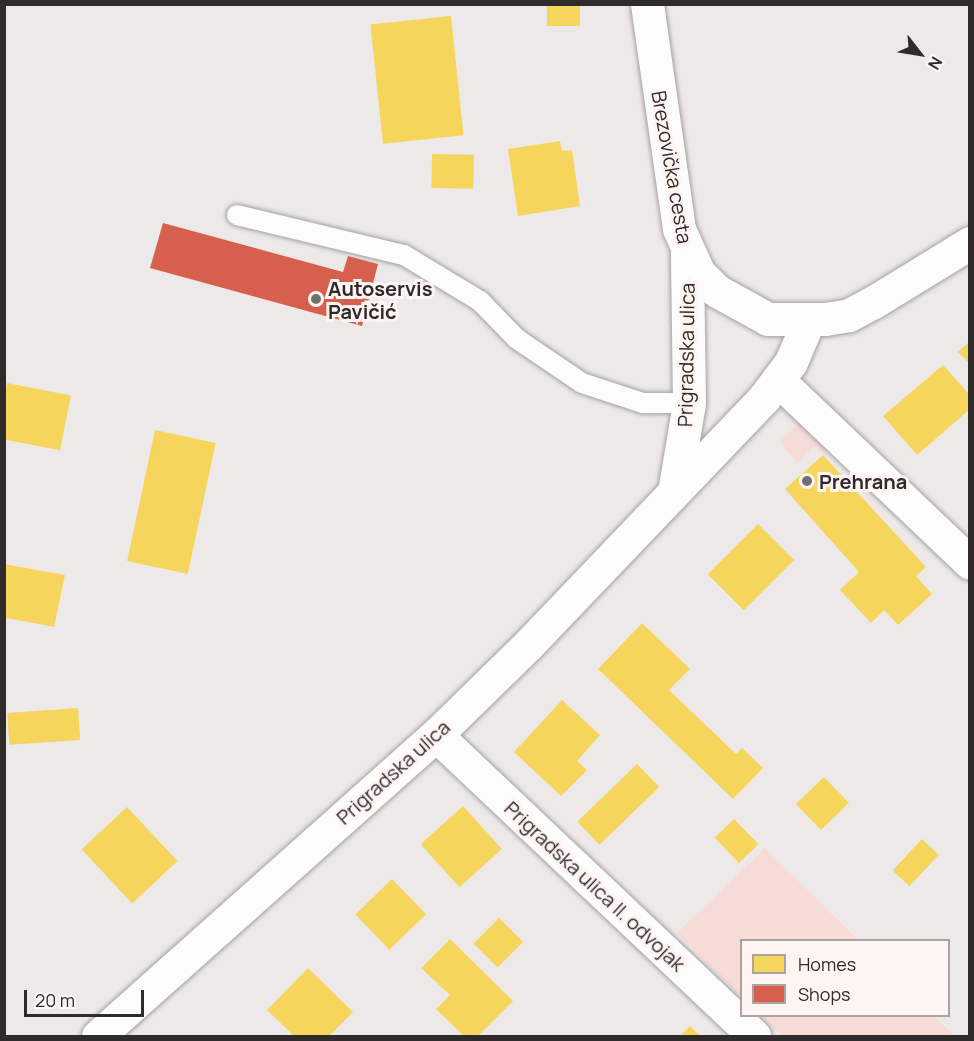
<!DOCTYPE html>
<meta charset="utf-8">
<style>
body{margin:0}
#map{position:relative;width:974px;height:1041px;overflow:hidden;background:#eee9e9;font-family:Manrope,sans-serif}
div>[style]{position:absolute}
.green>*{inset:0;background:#f7dbd6}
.homes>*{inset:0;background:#f6d55c;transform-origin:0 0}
.shops>*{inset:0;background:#d6604d}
.roads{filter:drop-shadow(0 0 2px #a5a1a1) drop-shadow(0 0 2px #a5a1a1)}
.lane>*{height:20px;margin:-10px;padding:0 10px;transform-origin:10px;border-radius:10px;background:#fcfcfc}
.street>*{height:33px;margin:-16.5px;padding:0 16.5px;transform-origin:16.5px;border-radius:16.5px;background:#fcfcfc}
.secondary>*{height:33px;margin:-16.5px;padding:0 16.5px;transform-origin:16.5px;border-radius:16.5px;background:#fcfcfc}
.dots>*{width:16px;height:16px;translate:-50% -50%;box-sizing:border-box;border:3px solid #fef5f3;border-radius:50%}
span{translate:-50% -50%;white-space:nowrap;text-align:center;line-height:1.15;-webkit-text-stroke:6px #fef5f3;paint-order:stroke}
.street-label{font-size:20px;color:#2f2b2b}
.poi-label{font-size:20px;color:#2f2b2b;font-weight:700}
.left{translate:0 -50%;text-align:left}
.frame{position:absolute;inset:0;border:6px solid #2f2b2b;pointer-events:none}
.legend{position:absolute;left:740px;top:939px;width:210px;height:78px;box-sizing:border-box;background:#fef5f3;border:2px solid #aba4a3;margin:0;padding:8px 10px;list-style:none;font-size:18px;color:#2f2b2b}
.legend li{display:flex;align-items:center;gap:12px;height:30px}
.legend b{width:30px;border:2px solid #aba4a3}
.north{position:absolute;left:890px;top:24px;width:60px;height:60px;-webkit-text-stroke:4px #fef5f3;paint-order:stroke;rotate:121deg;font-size:16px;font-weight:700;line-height:24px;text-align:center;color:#2f2b2b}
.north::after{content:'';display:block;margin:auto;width:21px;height:27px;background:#2f2b2b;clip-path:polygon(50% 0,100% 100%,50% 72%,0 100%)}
.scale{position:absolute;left:24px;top:990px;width:120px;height:27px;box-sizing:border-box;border:3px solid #2f2b2b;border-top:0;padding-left:8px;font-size:18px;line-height:21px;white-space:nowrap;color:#2f2b2b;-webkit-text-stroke:4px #fef5f3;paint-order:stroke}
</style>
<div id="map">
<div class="green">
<i style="clip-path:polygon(804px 418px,831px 447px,823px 455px,814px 446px,797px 462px,779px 442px)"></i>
<i style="clip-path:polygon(765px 848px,858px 940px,742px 940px,741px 997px,677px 933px)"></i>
<i style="clip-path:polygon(760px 1016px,934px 1016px,955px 1036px,782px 1036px)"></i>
</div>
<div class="homes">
<i style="left:547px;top:4px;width:33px;height:22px"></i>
<i style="left:451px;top:16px;width:120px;height:81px;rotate:84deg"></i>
<i style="clip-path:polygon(560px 141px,562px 151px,572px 150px,580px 206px,518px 216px,508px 149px)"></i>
<i style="left:432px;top:154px;width:42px;height:34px;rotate:1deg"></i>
<i style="clip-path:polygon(970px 341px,970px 364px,958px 352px)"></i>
<i style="clip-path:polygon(943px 365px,970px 395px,970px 409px,917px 455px,883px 416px)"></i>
<i style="left:7px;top:383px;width:65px;height:56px;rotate:11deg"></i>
<i style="left:155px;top:430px;width:62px;height:134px;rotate:12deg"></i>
<i style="clip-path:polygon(823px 455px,926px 567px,916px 576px,932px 594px,898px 625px,884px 610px,871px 623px,840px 590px,859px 572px,785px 489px)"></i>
<i style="left:758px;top:524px;width:51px;height:71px;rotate:45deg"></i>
<i style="clip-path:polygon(4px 564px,65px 575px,54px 627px,7px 618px,4px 624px)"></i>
<i style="clip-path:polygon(642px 623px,690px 669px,669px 690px,736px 754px,742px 748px,763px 768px,733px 799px,598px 669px)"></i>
<i style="clip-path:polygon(562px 700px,600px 735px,577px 761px,587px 770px,561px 796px,514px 752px)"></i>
<i style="left:78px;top:708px;width:32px;height:71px;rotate:86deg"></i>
<i style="left:637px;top:764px;width:32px;height:83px;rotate:46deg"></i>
<i style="left:824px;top:777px;width:36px;height:39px;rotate:46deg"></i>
<i style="left:463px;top:806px;width:58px;height:57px;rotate:48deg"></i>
<i style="left:127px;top:807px;width:74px;height:62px;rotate:47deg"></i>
<i style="left:734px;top:819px;width:35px;height:27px;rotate:46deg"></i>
<i style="left:922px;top:839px;width:23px;height:43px;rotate:43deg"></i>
<i style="left:392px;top:879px;width:49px;height:51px;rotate:46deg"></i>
<i style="left:499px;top:918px;width:34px;height:36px;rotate:45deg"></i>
<i style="clip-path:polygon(450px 939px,513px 1001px,478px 1036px,464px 1036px,436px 1009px,450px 995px,421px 968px)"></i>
<i style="clip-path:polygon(308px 968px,353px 1012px,329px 1036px,294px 1036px,267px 1010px)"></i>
<i style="clip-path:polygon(690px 1026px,700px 1036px,680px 1036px)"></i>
</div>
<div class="shops">
<i style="clip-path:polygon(163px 223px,343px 272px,348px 256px,378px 264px,362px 326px,150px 268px)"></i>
</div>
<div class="roads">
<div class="lane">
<i style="left:237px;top:215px;width:172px;rotate:13.5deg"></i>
<i style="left:404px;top:255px;width:89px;rotate:31.2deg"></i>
<i style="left:480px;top:301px;width:53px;rotate:45.8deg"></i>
<i style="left:517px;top:339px;width:78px;rotate:34.1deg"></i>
<i style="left:582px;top:383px;width:64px;rotate:18.2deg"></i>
<i style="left:643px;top:403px;width:46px"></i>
</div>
<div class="street">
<i style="left:778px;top:380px;width:265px;rotate:43.6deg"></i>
<i style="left:436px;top:735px;width:438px;rotate:43.4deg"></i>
</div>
<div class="secondary">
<i style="left:647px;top:4px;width:227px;rotate:81.9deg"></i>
<i style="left:679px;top:229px;width:48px;rotate:65.6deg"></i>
<i style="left:699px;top:273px;width:25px;rotate:45deg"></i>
<i style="left:717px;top:291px;width:58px;rotate:28.8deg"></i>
<i style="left:768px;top:319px;width:57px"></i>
<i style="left:825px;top:319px;width:24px;rotate:-9deg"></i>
<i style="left:849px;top:315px;width:26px;rotate:-28deg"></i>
<i style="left:872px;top:303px;width:115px;rotate:-31.5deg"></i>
<i style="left:674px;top:492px;width:90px;rotate:-80.4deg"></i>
<i style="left:689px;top:403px;width:151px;rotate:-90.8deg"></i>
<i style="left:98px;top:1036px;width:453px;rotate:-41.7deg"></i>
<i style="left:436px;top:735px;width:130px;rotate:-44.4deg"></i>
<i style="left:529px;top:644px;width:340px;rotate:-46.3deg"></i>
<i style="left:764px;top:398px;width:45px;rotate:-53.1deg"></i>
<i style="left:791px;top:362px;width:43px;rotate:-67deg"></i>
</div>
</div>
<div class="dots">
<i style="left:316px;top:299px;background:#726e6e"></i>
<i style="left:807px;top:481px;background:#726e6e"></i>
</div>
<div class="street-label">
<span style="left:672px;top:167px;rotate:80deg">Brezovička cesta</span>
<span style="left:686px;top:355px;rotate:-89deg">Prigradska ulica</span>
<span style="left:393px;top:772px;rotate:-42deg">Prigradska ulica</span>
<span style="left:595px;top:886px;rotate:43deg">Prigradska ulica II. odvojak</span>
</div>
<div class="poi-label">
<span class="left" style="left:328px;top:300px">Autoservis<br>Pavičić</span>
<span class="left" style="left:819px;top:481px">Prehrana</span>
</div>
<div class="frame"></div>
<ul class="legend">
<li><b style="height:16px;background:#f6d55c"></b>Homes</li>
<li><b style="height:16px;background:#d6604d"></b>Shops</li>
</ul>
<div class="north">N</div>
<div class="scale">20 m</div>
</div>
